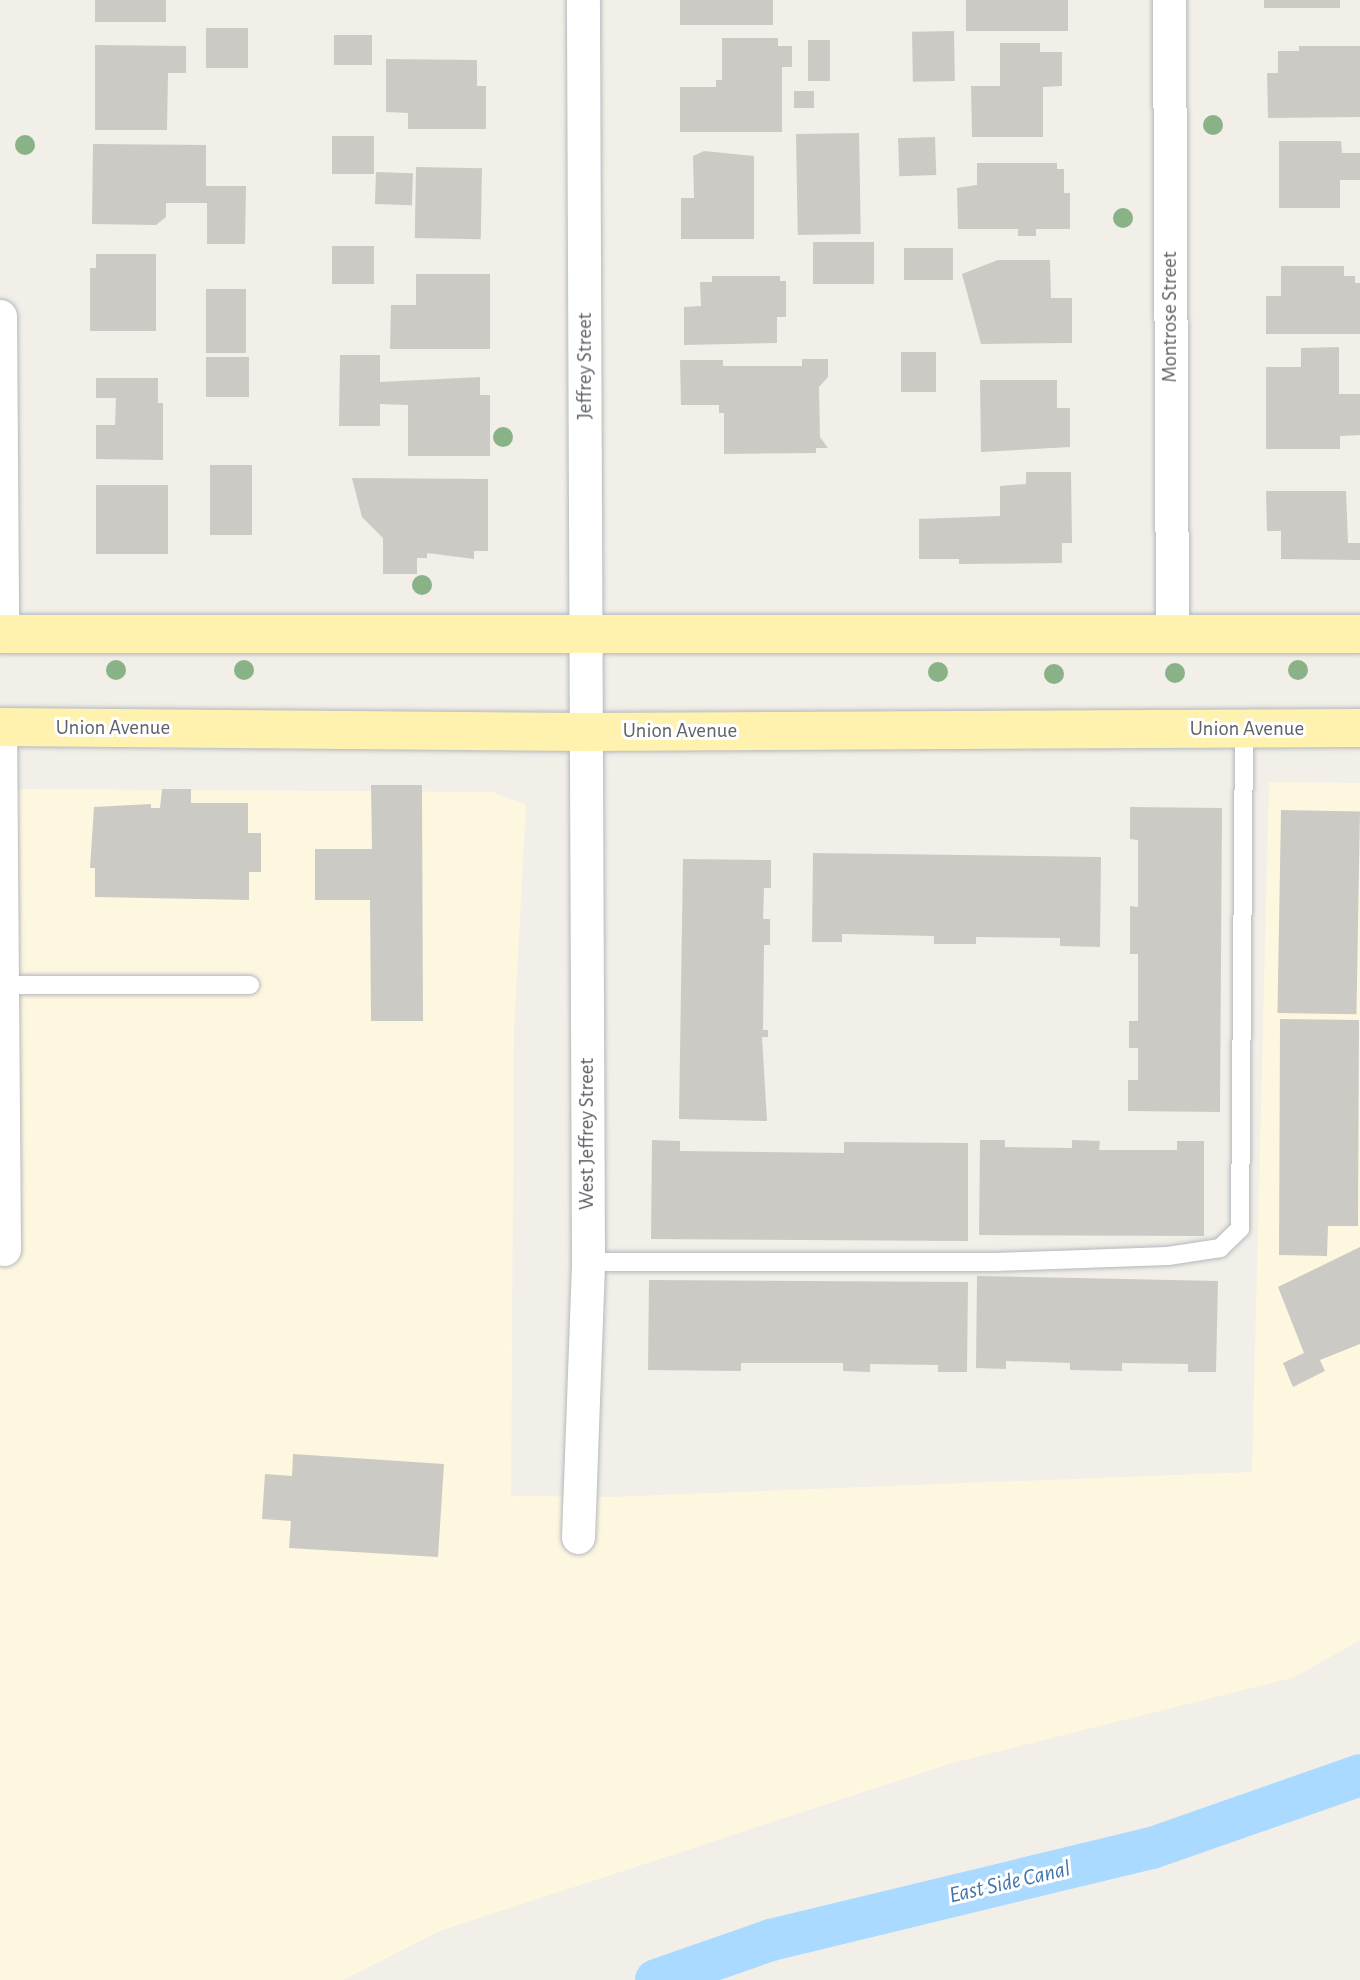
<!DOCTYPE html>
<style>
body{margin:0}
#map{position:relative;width:1360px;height:1980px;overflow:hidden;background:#f1efe8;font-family:"Alegreya Sans",sans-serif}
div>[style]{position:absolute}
.commercial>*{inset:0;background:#fef7e0}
.canal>*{height:42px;margin:-21px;padding:0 21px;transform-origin:21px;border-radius:21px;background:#aadaff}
.building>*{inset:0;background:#cccac5;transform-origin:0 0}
.roads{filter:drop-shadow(0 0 2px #b5b8bc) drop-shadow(0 0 2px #b5b8bc)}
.service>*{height:18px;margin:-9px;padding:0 9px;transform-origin:9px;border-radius:9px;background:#fff}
.minor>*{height:33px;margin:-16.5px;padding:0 16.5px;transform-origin:16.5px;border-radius:16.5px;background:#fff}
.primary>*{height:38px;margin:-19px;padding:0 19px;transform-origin:19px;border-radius:19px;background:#fff2af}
.trees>*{width:20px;height:20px;margin:-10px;border-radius:50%;background:#89b387}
span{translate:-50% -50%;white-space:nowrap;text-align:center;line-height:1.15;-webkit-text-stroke:6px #fff;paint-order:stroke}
.street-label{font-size:21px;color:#5f6368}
.water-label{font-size:23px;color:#4174aa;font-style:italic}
</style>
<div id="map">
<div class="commercial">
<i style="clip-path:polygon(1269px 782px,1360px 783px,1360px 1640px,1295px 1677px,952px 1763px,440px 1931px,343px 1980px,0 1980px,0 789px,492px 792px,526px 805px,514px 1029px,511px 1496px,609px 1497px,1252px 1472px)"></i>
</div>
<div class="canal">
<i style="left:656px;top:1980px;width:122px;rotate:-19.2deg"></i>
<i style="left:771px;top:1940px;width:392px;rotate:-13.6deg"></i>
<i style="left:1152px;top:1848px;width:220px;rotate:-19.3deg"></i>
</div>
<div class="building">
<i style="left:95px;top:0;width:71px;height:22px"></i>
<i style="left:680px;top:0;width:93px;height:25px"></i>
<i style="left:966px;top:0;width:102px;height:31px"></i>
<i style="left:1264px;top:0;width:76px;height:8px"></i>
<i style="left:206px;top:28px;width:42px;height:40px"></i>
<i style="left:954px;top:31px;width:50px;height:42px;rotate:89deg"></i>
<i style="left:334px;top:35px;width:38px;height:30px"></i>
<i style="clip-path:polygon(722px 38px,778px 38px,778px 46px,792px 46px,792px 67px,782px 67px,782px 132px,680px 132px,680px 87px,716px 87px,716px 80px,722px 80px)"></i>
<i style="left:808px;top:40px;width:22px;height:41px"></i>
<i style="clip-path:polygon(1000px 43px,1040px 43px,1040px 52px,1062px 52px,1062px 86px,1043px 87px,1043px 137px,972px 137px,971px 86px,1000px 86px)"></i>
<i style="clip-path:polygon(95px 45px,186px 46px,186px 73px,168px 73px,167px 130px,95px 130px)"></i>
<i style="clip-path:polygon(1299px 46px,1360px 46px,1360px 117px,1268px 118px,1267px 73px,1278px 73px,1278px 51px,1299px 51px)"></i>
<i style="clip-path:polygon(386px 59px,477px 60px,477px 86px,486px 86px,486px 129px,408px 129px,408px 113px,386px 112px)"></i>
<i style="left:794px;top:91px;width:20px;height:17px"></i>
<i style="left:859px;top:133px;width:101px;height:63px;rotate:89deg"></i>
<i style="left:332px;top:136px;width:42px;height:38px"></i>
<i style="left:935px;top:137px;width:38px;height:37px;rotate:88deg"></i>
<i style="clip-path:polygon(1279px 141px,1341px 141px,1342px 153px,1360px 153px,1360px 180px,1340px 180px,1340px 208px,1279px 208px)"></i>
<i style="clip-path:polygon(93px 144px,206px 145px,206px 186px,246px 186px,245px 244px,207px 244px,207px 203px,166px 203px,166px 217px,156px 225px,92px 224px)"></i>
<i style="clip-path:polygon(704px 151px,754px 156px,754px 239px,681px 239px,681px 198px,694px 198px,693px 156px)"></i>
<i style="clip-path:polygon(977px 163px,1057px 163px,1057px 169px,1064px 169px,1064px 193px,1070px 193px,1070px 229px,1036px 229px,1036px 236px,1018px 236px,1018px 229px,958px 229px,957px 188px,977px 185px)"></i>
<i style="left:416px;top:167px;width:66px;height:71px;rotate:1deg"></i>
<i style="left:376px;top:172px;width:37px;height:32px;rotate:2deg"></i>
<i style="left:813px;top:242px;width:61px;height:42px"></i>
<i style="left:332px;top:246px;width:42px;height:38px"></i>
<i style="left:904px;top:248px;width:49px;height:32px"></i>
<i style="clip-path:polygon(96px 254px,156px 254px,156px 331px,90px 331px,90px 268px,96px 268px)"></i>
<i style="clip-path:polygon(998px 260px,1050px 260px,1051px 298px,1072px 298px,1072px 343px,981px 344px,962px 274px)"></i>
<i style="clip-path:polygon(1281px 266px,1344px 266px,1344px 276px,1355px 276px,1355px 283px,1360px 283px,1360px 334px,1266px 334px,1266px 296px,1281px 296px)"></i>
<i style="clip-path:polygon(416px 274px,490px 274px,490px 349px,390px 349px,391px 305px,416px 305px)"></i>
<i style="clip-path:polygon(712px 276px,780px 276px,780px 281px,786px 281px,786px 317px,777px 317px,777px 343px,684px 345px,684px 307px,701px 306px,700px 282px,712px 282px)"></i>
<i style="left:206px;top:289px;width:40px;height:64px"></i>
<i style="clip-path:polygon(1339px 347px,1339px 394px,1360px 394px,1360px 435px,1340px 436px,1340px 449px,1266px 449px,1266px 367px,1301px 367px,1301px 348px)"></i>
<i style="left:901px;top:352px;width:35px;height:40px"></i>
<i style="clip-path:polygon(340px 355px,380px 355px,380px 382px,480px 377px,480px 395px,490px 395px,490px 456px,408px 456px,408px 405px,380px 404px,380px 426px,339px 426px)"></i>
<i style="left:206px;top:357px;width:43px;height:40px"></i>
<i style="clip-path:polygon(802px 359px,828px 359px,828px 377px,819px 387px,820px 437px,828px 448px,816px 448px,816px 453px,724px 454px,724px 413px,719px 413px,719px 405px,681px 405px,680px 360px,723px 360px,723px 366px,802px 366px)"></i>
<i style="clip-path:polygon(96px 378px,158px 378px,158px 403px,163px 403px,163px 460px,96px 459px,96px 425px,115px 425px,116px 398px,96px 398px)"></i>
<i style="clip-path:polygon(980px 380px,1057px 380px,1057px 408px,1070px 408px,1070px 447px,981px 452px)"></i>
<i style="left:210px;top:465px;width:42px;height:70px"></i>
<i style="clip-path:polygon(1026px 472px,1071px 472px,1072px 543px,1062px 543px,1062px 563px,959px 564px,959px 559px,919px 559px,919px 519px,1000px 516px,1000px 486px,1026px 484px)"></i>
<i style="clip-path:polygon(352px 478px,488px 479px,488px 551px,474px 551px,474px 559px,427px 553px,427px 558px,417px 558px,417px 574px,383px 574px,383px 538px,362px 517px)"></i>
<i style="left:96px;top:485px;width:72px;height:69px"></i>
<i style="clip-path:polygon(1266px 491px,1346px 491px,1348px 543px,1360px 543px,1360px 560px,1281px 559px,1281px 531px,1267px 531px)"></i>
<i style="clip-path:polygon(371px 785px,422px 785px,423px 1021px,371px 1021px,370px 900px,315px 900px,315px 849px,372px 849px)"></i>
<i style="clip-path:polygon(162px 789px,191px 789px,191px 803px,248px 803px,248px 833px,261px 833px,261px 872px,249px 872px,249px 900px,95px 897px,95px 868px,90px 868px,94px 807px,151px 804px,151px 808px,160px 808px)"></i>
<i style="clip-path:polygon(1130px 807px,1222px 808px,1220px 1112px,1128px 1111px,1128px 1080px,1138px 1080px,1138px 1048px,1129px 1048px,1129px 1021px,1138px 1021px,1138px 954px,1130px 954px,1130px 906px,1138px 907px,1138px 840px,1130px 839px)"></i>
<i style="left:1281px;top:810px;width:79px;height:203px;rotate:1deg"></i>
<i style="clip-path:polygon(813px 853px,1101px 857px,1100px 947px,1060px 946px,1060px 938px,976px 937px,976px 944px,934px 944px,934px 936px,842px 934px,842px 942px,812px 942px)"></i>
<i style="clip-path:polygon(683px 859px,771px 860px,771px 888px,764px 888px,763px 919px,770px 919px,770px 945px,764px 945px,763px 1030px,768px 1030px,768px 1037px,762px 1037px,767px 1121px,679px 1119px)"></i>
<i style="clip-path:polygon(1280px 1019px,1359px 1020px,1358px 1226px,1328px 1226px,1327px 1256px,1279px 1255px)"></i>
<i style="clip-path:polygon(652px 1140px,680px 1141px,680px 1151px,844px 1153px,844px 1142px,968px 1143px,968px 1241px,651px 1239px)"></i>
<i style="clip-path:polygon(980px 1140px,1005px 1140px,1005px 1147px,1072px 1148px,1072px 1140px,1100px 1141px,1099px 1150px,1177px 1150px,1177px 1141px,1204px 1141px,1204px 1236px,979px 1235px)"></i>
<i style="clip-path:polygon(1360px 1247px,1360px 1344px,1320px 1360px,1325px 1371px,1293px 1387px,1283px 1363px,1304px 1353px,1278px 1287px)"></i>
<i style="clip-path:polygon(977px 1276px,1218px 1281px,1216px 1372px,1188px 1372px,1188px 1364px,1122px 1363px,1122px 1371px,1070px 1370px,1070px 1363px,1006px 1361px,1006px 1369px,976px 1368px)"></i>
<i style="clip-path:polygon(649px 1280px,968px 1282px,967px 1372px,938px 1372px,938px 1365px,870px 1364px,870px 1372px,843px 1371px,843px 1363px,741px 1363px,741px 1371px,648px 1370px)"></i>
<i style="clip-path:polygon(293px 1454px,444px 1464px,438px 1557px,289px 1548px,291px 1521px,262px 1519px,265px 1474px,292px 1476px)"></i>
</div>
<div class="roads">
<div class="service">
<i style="left:2px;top:985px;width:248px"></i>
<i style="left:588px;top:1262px;width:407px"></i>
<i style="left:995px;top:1262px;width:173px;rotate:-2deg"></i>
<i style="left:1168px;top:1256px;width:53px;rotate:-8.7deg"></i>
<i style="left:1220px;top:1248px;width:28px;rotate:-44deg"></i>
<i style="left:1240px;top:1229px;width:500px;rotate:-89.54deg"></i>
</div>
<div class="minor">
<i style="left:1169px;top:0;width:634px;rotate:89.73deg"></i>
<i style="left:0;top:316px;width:318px;rotate:89.6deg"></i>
<i style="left:0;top:727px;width:522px;rotate:89.56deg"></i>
<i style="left:578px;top:1537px;width:275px;rotate:-87.9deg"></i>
<i style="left:588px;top:1262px;width:1262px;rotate:-90.23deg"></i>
</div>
<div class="primary">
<i style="left:0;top:634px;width:1360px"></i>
<i style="left:0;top:727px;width:586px;rotate:0.49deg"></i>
<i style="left:586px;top:732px;width:774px;rotate:-0.3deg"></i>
</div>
</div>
<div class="trees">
<i style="left:1213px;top:125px"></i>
<i style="left:25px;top:145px"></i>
<i style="left:1123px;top:218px"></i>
<i style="left:503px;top:437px"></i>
<i style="left:422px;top:585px"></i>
<i style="left:116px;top:670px"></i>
<i style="left:244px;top:670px"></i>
<i style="left:1298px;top:670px"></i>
<i style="left:938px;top:672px"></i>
<i style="left:1175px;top:673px"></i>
<i style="left:1054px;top:674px"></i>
</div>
<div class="street-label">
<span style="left:1170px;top:317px;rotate:-90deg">Montrose Street</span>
<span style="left:585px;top:366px;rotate:-90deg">Jeffrey Street</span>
<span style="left:113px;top:728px">Union Avenue</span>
<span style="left:1247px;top:729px">Union Avenue</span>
<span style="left:680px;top:731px">Union Avenue</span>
<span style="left:587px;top:1134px;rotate:-90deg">West Jeffrey Street</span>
</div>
<div class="water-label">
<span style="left:1010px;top:1883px;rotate:-13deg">East Side Canal</span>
</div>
</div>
